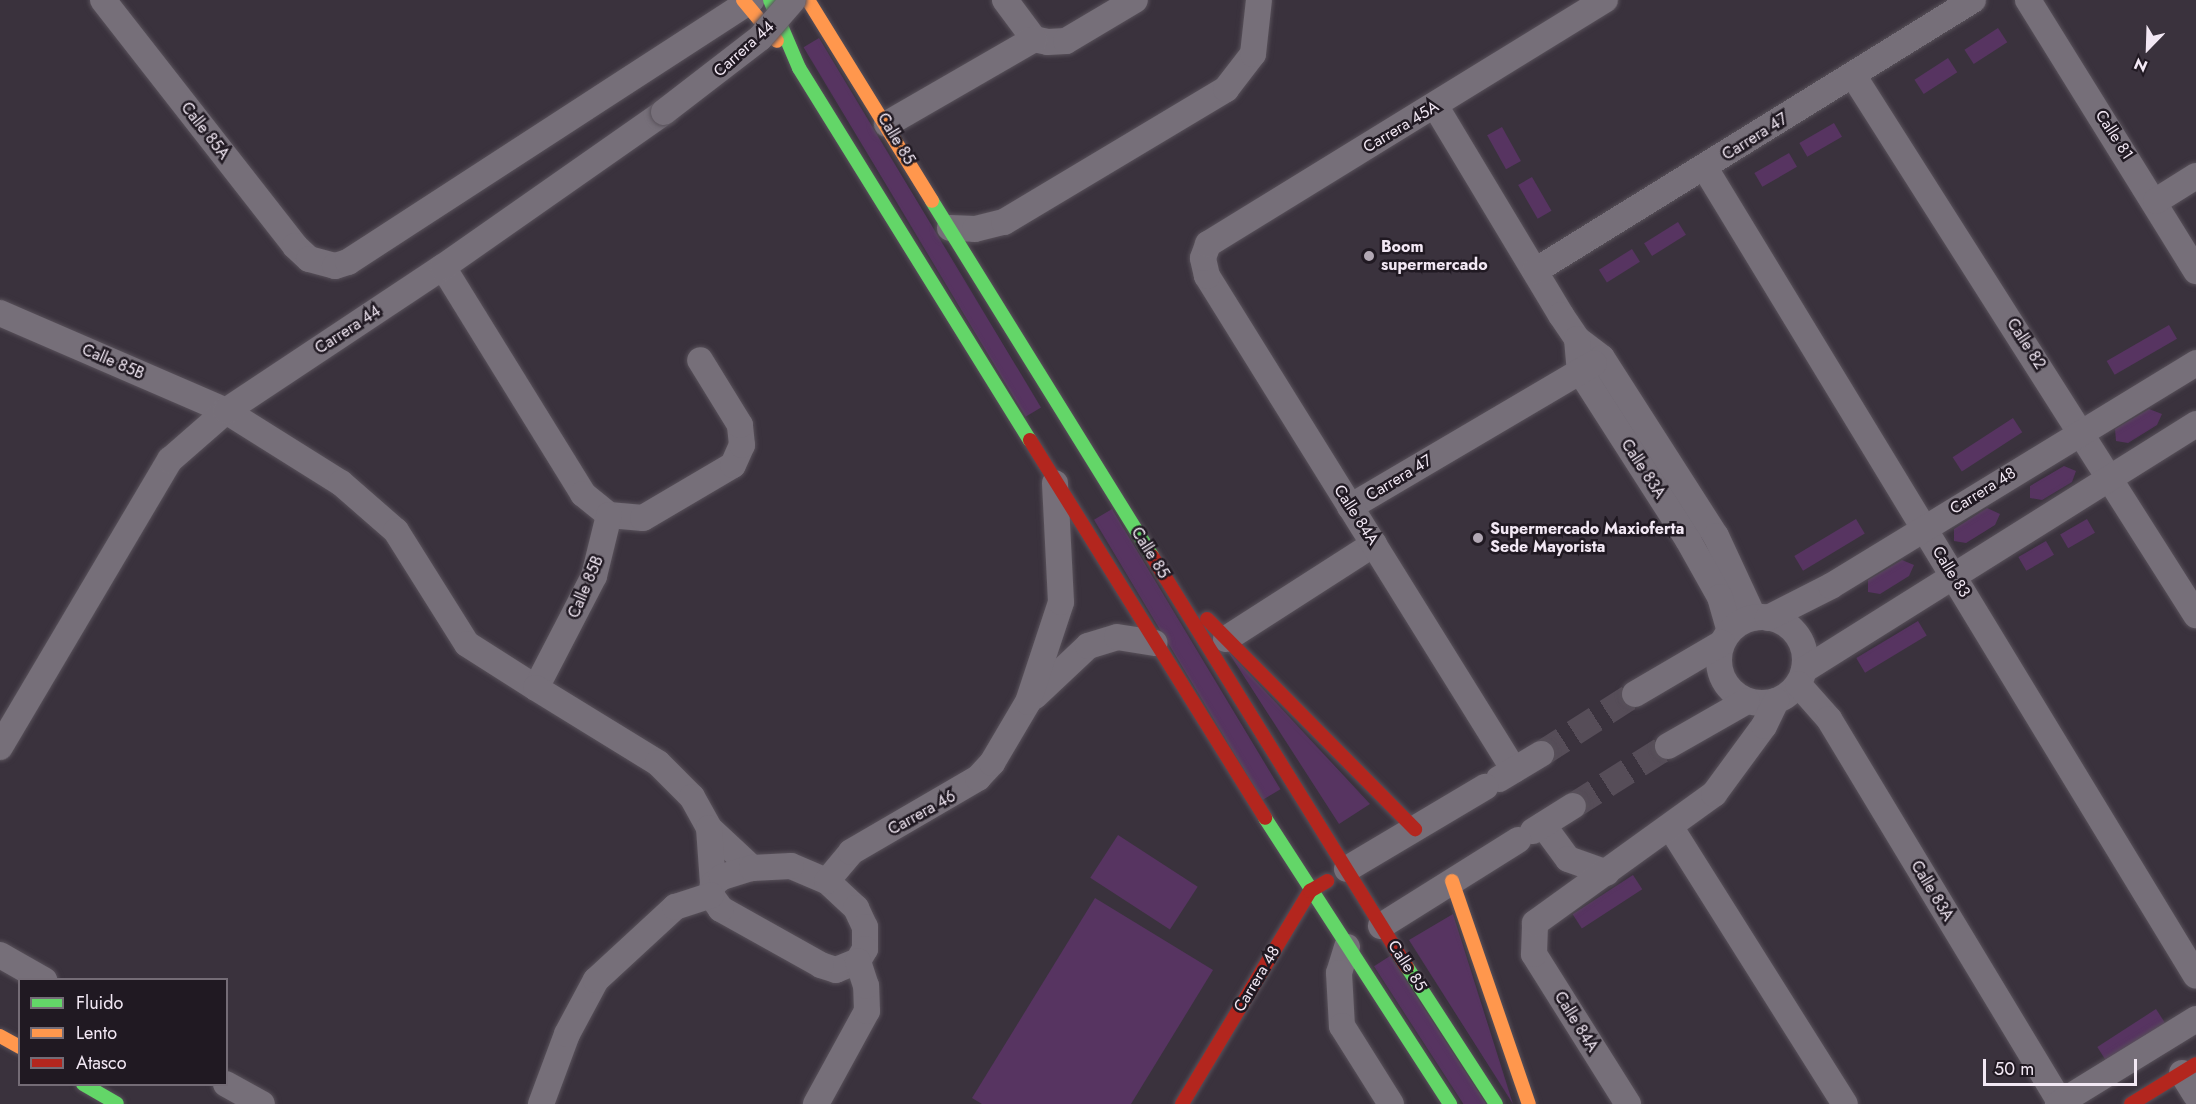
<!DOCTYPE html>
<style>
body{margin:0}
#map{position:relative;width:2196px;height:1104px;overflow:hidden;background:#3a323d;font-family:Jost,sans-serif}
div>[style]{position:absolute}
.green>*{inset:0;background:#573461;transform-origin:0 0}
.street-tunnel>*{height:26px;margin-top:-13px;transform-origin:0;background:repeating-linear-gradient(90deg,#564d58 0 26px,transparent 0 39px)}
.roads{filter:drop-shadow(0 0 2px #58515a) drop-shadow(0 0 2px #58515a)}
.street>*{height:26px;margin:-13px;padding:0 13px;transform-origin:13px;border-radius:13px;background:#766f79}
.street>.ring{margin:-13px;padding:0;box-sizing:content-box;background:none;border:26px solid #766f79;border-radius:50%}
.fast>*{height:14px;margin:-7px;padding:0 7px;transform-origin:7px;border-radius:7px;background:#63d668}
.slow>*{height:14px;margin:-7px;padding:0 7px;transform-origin:7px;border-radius:7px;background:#ff974d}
.jam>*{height:14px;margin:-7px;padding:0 7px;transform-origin:7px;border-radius:7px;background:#b3261e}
.bridges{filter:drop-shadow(0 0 2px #58515a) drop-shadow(0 0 2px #58515a)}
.street-bridge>*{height:26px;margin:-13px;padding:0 13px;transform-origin:13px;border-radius:13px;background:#766f79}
.dots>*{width:16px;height:16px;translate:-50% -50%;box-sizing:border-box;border:3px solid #201922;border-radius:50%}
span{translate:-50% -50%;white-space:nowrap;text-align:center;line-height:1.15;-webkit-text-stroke:5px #201922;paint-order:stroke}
.street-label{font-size:16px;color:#f2e8f4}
.poi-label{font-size:16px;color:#f2e8f4;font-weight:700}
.left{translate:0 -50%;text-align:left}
.legend{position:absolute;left:18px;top:978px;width:210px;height:108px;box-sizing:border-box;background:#201922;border:2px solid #746c76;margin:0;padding:8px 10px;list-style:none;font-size:18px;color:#f2e8f4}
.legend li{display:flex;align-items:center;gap:12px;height:30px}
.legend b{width:30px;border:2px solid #746c76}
.north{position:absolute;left:2118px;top:18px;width:60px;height:60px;-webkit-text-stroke:4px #201922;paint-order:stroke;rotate:203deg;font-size:16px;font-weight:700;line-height:24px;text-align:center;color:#f2e8f4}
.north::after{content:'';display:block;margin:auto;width:21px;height:27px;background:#f2e8f4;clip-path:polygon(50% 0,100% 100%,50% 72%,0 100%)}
.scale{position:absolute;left:1983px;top:1059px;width:154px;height:27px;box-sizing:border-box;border:3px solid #f2e8f4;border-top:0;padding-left:8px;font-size:18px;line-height:21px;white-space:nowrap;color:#f2e8f4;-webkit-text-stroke:4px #201922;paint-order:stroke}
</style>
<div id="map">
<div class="green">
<i style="left:1998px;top:28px;width:17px;height:40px;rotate:57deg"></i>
<i style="left:819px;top:38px;width:431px;height:18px;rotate:59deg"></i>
<i style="left:1948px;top:58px;width:17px;height:40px;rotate:57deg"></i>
<i style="left:1834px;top:123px;width:16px;height:40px;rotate:60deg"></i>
<i style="left:1502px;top:127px;width:39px;height:17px;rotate:61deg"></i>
<i style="left:1789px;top:153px;width:16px;height:40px;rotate:60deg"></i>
<i style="left:1532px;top:177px;width:39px;height:16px;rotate:60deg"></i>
<i style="left:1678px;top:222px;width:15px;height:40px;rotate:58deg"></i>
<i style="left:1632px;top:249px;width:15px;height:39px;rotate:58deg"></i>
<i style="left:2169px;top:325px;width:16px;height:72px;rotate:60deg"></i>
<i style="clip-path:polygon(2149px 409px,2162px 414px,2157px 425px,2128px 443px,2116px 441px,2115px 429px)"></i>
<i style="left:2013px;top:418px;width:17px;height:72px;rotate:57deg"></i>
<i style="clip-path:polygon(2064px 466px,2076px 471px,2072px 482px,2042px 500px,2030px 498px,2030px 486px)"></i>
<i style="clip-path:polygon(1987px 508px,2000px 514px,1995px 525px,1966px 543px,1954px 541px,1954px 529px)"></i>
<i style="left:1112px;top:509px;width:327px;height:21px;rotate:59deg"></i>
<i style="left:1856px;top:519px;width:17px;height:72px;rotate:59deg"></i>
<i style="left:2087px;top:519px;width:16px;height:31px;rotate:60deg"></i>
<i style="left:2046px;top:541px;width:16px;height:32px;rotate:60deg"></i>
<i style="clip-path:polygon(1902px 560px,1914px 565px,1909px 576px,1880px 594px,1868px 592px,1868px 580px)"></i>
<i style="left:1918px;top:621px;width:17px;height:72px;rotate:59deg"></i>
<i style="clip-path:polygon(1227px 650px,1370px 804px,1339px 824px)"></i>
<i style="left:1118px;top:835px;width:95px;height:51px;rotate:33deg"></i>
<i style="left:1633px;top:875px;width:17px;height:72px;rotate:57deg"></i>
<i style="clip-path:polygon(1095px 898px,1213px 970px,1131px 1104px,982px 1104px,972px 1098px)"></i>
<i style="clip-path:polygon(1453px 914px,1513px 1104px,1409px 940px)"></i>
<i style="left:1390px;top:956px;width:176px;height:19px;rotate:57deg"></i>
<i style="left:2156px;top:1009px;width:17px;height:70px;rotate:57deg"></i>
</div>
<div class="street-tunnel">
<i style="left:1541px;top:754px;width:112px;rotate:-32.6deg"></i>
<i style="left:1573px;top:806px;width:112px;rotate:-32.3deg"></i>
</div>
<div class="roads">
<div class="street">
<i style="left:103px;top:0;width:312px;rotate:52deg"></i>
<i style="left:295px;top:246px;width:19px;rotate:43deg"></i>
<i style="left:309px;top:259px;width:27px;rotate:15deg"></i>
<i style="left:335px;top:266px;width:14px;rotate:-17deg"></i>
<i style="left:348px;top:262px;width:481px;rotate:-33deg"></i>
<i style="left:1005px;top:0;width:49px;rotate:53.4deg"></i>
<i style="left:1034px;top:39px;width:14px;rotate:12deg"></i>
<i style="left:1048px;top:42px;width:18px;rotate:-3deg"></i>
<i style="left:1066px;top:41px;width:80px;rotate:-30.7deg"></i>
<i style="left:2028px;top:0;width:319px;rotate:58.2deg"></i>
<i style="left:1853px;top:75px;width:640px;rotate:57.58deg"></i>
<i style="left:1436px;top:107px;width:243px;rotate:59deg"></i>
<i style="left:1561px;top:315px;width:29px;rotate:56deg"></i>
<i style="left:1577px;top:339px;width:31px;rotate:37deg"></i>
<i style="left:1602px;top:358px;width:211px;rotate:57.4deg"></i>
<i style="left:1716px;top:536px;width:90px;rotate:65.1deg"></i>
<i style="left:887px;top:124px;width:170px;rotate:-30deg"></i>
<i style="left:1705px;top:168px;width:945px;rotate:58.71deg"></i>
<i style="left:2156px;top:201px;width:47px;rotate:-32deg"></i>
<i style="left:950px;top:228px;width:25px;rotate:2deg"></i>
<i style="left:975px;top:229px;width:30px;rotate:-14deg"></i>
<i style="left:1004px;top:222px;width:259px;rotate:-30.9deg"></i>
<i style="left:1226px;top:89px;width:44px;rotate:-52.4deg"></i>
<i style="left:1253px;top:54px;width:54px;rotate:-83.7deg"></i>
<i style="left:443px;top:267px;width:267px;rotate:58.3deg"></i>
<i style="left:583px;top:494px;width:33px;rotate:39deg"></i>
<i style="left:609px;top:515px;width:34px;rotate:5deg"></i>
<i style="left:643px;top:518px;width:104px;rotate:-30.5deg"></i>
<i style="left:733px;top:465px;width:22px;rotate:-66deg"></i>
<i style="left:742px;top:445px;width:20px;rotate:-96deg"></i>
<i style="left:740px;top:425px;width:76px;rotate:-121.6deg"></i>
<i style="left:1535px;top:271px;width:515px;rotate:-31.75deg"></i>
<i style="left:0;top:313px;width:246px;rotate:23.4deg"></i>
<i style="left:226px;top:411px;width:136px;rotate:32.1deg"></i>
<i style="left:341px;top:483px;width:73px;rotate:41.1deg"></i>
<i style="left:396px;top:531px;width:133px;rotate:57.9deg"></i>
<i style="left:467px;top:644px;width:82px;rotate:32.5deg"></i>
<i style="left:1577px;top:339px;width:32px;rotate:85deg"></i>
<i style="left:1580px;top:371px;width:201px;rotate:57.4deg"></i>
<i style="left:1688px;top:540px;width:65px;rotate:60.7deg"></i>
<i style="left:1720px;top:597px;width:35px;rotate:74deg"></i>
<i style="left:1350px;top:507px;width:283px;rotate:-30.5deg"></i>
<i style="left:609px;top:515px;width:63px;rotate:103.8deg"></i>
<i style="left:594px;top:576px;width:126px;rotate:117.4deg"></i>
<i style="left:536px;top:688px;width:143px;rotate:31.6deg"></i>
<i style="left:658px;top:763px;width:48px;rotate:45deg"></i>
<i style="left:692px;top:797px;width:35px;rotate:61deg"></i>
<i style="left:709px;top:828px;width:59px;rotate:42.9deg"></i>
<i class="ring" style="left:1719px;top:617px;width:60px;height:60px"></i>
<i style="left:1768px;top:618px;width:71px;rotate:-26.9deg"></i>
<i style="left:1831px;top:586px;width:428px;rotate:-31.4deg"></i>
<i style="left:1226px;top:639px;width:176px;rotate:-32.7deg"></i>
<i style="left:1804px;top:670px;width:463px;rotate:-32.1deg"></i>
<i style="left:1798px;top:684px;width:47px;rotate:48.5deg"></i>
<i style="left:1829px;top:719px;width:447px;rotate:58.9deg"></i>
<i style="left:1635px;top:694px;width:101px;rotate:-30.4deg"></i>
<i style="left:1035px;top:696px;width:73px;rotate:-43.3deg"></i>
<i style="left:1088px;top:646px;width:30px;rotate:-17deg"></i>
<i style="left:1117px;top:637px;width:38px;rotate:9deg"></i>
<i style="left:1668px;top:746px;width:91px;rotate:-29.7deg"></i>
<i style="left:0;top:747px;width:334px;rotate:-59.4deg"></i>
<i style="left:170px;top:460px;width:74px;rotate:-41.2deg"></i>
<i style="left:226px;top:411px;width:260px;rotate:-33.6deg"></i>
<i style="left:443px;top:267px;width:270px;rotate:-35deg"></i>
<i style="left:1514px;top:770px;width:582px;rotate:-121.86deg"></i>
<i style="left:1207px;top:276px;width:18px;rotate:-103deg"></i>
<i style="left:1203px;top:258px;width:15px;rotate:-70deg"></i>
<i style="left:1208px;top:244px;width:466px;rotate:-31.6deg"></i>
<i style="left:1499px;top:779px;width:49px;rotate:-30.8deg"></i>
<i style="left:1543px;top:825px;width:42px;rotate:53.7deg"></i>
<i style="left:1568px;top:859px;width:41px;rotate:19.7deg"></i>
<i style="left:709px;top:828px;width:56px;rotate:85.9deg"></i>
<i style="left:1671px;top:828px;width:326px;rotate:57.8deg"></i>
<i style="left:1533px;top:831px;width:47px;rotate:-32deg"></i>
<i style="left:791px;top:866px;width:39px;rotate:23deg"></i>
<i style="left:827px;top:881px;width:40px;rotate:43deg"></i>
<i style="left:856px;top:908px;width:21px;rotate:65deg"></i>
<i style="left:865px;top:927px;width:22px;rotate:90deg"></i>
<i style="left:865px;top:949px;width:14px;rotate:120deg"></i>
<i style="left:858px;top:961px;width:24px;rotate:158deg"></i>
<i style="left:836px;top:970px;width:16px;rotate:-162deg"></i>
<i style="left:821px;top:965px;width:115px;rotate:-150.8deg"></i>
<i style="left:721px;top:909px;width:17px;rotate:-126deg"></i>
<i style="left:711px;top:895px;width:11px;rotate:-80deg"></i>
<i style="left:713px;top:884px;width:11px;rotate:-38deg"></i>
<i style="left:722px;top:877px;width:31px;rotate:-17deg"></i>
<i style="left:752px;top:868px;width:39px;rotate:-3deg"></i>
<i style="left:1347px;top:869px;width:161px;rotate:-30.7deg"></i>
<i style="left:827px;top:881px;width:38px;rotate:-50deg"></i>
<i style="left:851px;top:852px;width:147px;rotate:-30.2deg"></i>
<i style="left:978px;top:778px;width:21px;rotate:-47deg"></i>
<i style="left:992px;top:763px;width:71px;rotate:-59.5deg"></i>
<i style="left:1028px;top:702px;width:105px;rotate:-71.7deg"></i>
<i style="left:1061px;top:602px;width:119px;rotate:-92.9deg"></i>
<i style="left:1381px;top:926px;width:162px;rotate:-32.1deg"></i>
<i style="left:1347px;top:947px;width:27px;rotate:107deg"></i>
<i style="left:1339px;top:973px;width:53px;rotate:86.8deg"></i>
<i style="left:1342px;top:1026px;width:92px;rotate:57.9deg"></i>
<i style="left:0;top:955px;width:51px;rotate:29.6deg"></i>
<i style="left:2182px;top:1073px;width:26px;rotate:58deg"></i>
<i style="left:226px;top:1084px;width:41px;rotate:29.1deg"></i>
<i style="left:541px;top:1104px;width:75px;rotate:-69.6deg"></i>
<i style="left:567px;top:1034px;width:61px;rotate:-61.8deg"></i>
<i style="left:596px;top:980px;width:108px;rotate:-42.7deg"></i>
<i style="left:675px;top:907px;width:38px;rotate:-18deg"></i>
<i style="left:816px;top:1104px;width:106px;rotate:-61.3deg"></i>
<i style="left:867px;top:1011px;width:25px;rotate:-92deg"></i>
<i style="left:866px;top:986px;width:26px;rotate:-108deg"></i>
<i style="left:1628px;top:1104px;width:177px;rotate:-122.1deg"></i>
<i style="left:1534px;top:954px;width:31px;rotate:-88deg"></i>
<i style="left:1535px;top:923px;width:221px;rotate:-35.8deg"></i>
<i style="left:1714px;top:794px;width:84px;rotate:-53.7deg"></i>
<i style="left:1764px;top:726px;width:28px;rotate:-64deg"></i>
<i style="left:2058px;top:1104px;width:162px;rotate:-31.6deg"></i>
</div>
<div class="fast">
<i style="left:770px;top:0;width:74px;rotate:66.9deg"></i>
<i style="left:799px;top:68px;width:438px;rotate:58.2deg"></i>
<i style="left:932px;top:201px;width:418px;rotate:58.2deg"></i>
<i style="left:1265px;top:818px;width:341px;rotate:57.1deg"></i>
<i style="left:1407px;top:967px;width:163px;rotate:57deg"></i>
<i style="left:83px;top:1084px;width:39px;rotate:30deg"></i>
</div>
<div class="slow">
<i style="left:743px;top:0;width:53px;rotate:50.3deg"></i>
<i style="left:808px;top:0;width:236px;rotate:58.3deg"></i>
<i style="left:1452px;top:881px;width:236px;rotate:71deg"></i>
<i style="left:0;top:1036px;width:23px;rotate:29deg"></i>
</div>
<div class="jam">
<i style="left:1030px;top:440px;width:445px;rotate:58.1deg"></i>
<i style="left:1152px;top:556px;width:484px;rotate:58.2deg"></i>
<i style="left:1207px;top:619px;width:296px;rotate:45.3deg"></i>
<i style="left:1182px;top:1104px;width:249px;rotate:-59deg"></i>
<i style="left:1310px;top:891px;width:20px;rotate:-30deg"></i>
<i style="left:2131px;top:1104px;width:76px;rotate:-31.6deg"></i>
</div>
</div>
<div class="bridges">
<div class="street-bridge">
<i style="left:664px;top:112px;width:121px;rotate:-37.6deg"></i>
<i style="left:760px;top:38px;width:50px;rotate:-49deg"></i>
</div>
</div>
<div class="dots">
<i style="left:1369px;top:256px;background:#b2a8b4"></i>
<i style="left:1478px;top:538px;background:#b2a8b4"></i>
</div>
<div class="street-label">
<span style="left:744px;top:49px;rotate:-42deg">Carrera 44</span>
<span style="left:1401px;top:127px;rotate:-31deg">Carrera 45A</span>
<span style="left:205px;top:131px;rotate:52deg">Calle 85A</span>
<span style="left:2114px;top:135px;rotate:57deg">Calle 81</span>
<span style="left:1755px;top:137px;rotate:-32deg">Carrera 47</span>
<span style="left:896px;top:139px;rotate:59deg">Calle 85</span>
<span style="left:348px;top:330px;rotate:-33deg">Carrera 44</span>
<span style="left:2026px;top:344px;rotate:57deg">Calle 82</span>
<span style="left:113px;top:362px;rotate:23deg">Calle 85B</span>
<span style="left:1643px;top:469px;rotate:57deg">Calle 83A</span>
<span style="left:1399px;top:478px;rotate:-31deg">Carrera 47</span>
<span style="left:1983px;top:491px;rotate:-32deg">Carrera 48</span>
<span style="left:1356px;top:515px;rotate:57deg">Calle 84A</span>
<span style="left:1150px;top:553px;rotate:58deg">Calle 85</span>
<span style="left:1951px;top:572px;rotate:58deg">Calle 83</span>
<span style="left:586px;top:587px;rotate:-67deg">Calle 85B</span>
<span style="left:922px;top:813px;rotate:-29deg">Carrera 46</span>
<span style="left:1932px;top:891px;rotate:59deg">Calle 83A</span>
<span style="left:1407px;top:966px;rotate:57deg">Calle 85</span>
<span style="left:1257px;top:979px;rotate:-59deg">Carrera 48</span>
<span style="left:1576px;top:1022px;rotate:58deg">Calle 84A</span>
</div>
<div class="poi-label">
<span class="left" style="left:1381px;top:256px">Boom<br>supermercado</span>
<span class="left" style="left:1490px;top:538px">Supermercado Maxioferta<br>Sede Mayorista</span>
</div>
<ul class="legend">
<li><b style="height:8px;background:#63d668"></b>Fluido</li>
<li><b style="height:8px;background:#ff974d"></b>Lento</li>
<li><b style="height:8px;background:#b3261e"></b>Atasco</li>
</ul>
<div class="north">N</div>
<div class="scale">50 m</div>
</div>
